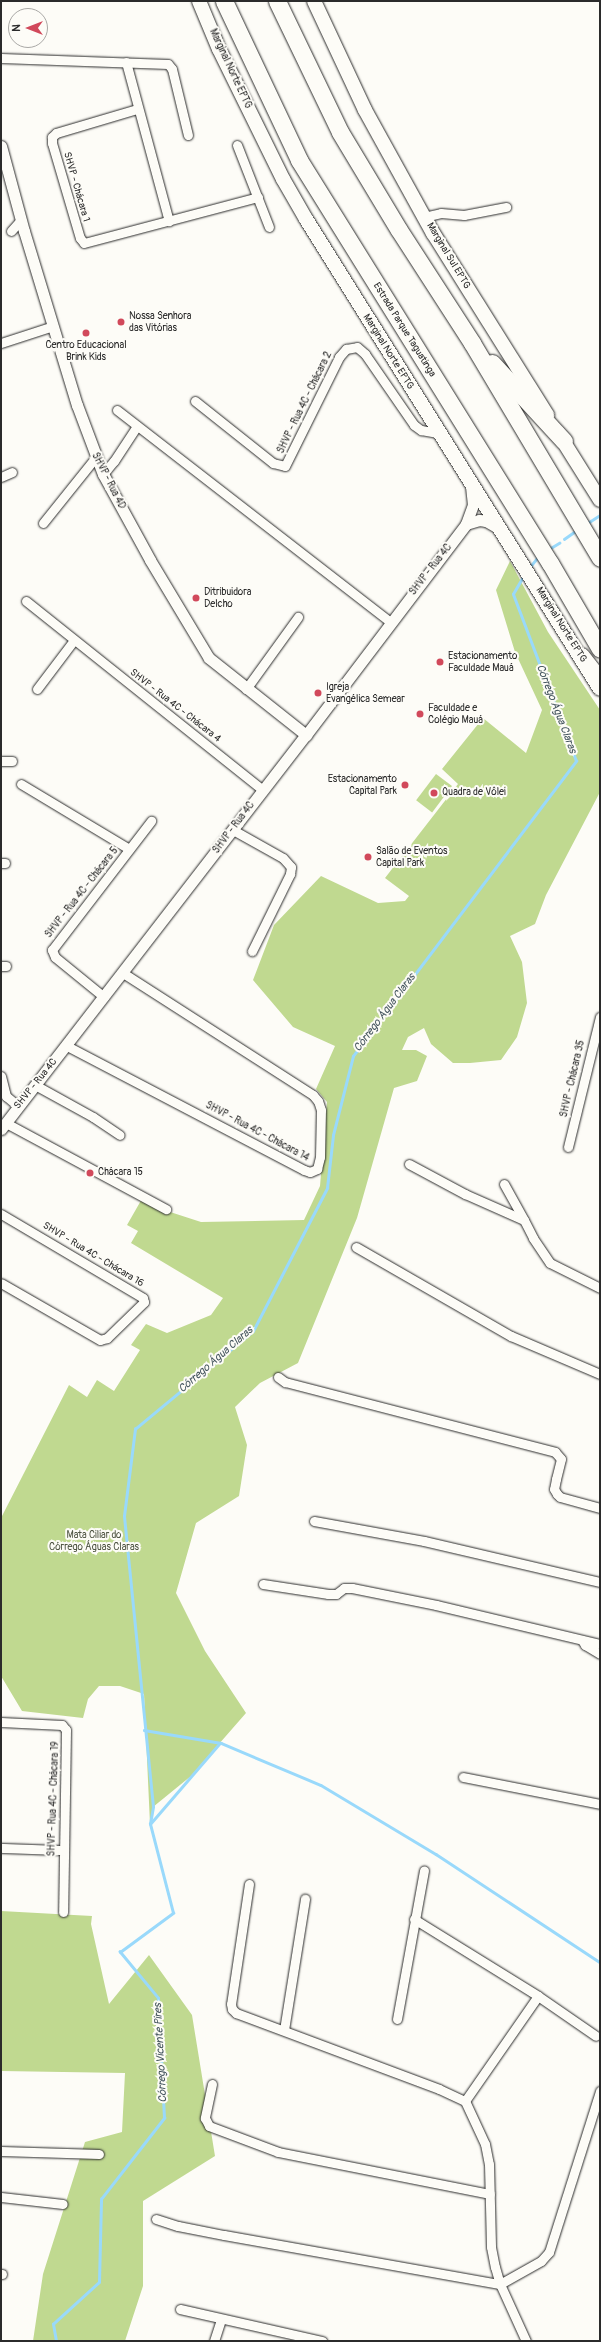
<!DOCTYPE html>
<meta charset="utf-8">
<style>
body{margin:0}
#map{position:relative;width:601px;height:2342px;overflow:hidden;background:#fdfcf7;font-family:Pangolin,sans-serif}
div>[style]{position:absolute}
.green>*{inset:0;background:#c0d990;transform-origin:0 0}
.stream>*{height:2.5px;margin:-1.25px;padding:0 1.25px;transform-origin:1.25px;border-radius:1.25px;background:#99d9fb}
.roads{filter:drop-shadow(0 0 1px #2b2b2b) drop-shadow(0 0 1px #2b2b2b)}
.minor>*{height:9px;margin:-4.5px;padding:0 4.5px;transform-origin:4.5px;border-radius:4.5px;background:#fdfcf7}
.tertiary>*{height:11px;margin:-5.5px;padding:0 5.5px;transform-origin:5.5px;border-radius:5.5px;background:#fdfcf7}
.primary>*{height:14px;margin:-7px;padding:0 7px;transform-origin:7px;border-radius:7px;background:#fdfcf7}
.motorway>*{height:17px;margin:-8.5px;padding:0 8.5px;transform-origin:8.5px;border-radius:8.5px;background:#fdfcf7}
.dots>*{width:11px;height:11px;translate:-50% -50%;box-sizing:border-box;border:2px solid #fdfcf7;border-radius:50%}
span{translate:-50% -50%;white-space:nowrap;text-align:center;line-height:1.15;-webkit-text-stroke:4px #fdfcf7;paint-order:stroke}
.street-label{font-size:10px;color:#2b2b2b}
.poi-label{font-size:10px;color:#2b2b2b}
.left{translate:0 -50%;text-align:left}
.right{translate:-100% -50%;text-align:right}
.park-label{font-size:10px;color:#505644}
.water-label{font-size:11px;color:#46565f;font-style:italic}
.frame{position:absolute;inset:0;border:2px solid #2b2b2b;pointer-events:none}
.north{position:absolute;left:8px;top:8px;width:40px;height:40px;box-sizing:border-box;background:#fdfcf7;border:1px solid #a9a8a5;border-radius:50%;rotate:270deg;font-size:11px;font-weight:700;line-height:16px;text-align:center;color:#2b2b2b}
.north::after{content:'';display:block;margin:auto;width:14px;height:18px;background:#d1495b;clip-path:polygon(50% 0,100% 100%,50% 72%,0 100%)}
</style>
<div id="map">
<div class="green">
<i style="clip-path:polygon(510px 561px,548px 632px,600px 710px,600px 792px,546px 895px,535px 924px,510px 936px,522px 962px,527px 1003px,517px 1037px,501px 1060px,470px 1063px,453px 1063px,431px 1044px,424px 1028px,408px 1037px,402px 1050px,416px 1050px,427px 1056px,417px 1081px,394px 1088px,357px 1218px,298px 1363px,260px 1383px,235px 1407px,247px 1445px,239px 1496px,196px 1523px,176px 1593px,205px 1651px,246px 1713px,191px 1776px,153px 1807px,150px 1824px,144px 1694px,120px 1686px,99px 1686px,88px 1699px,83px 1718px,22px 1711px,1px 1676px,1px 1518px,69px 1385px,87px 1397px,97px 1380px,114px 1391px,140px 1350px,131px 1345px,146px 1324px,167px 1333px,211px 1315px,223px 1298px,131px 1243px,138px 1231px,127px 1225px,143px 1197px,164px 1210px,201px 1222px,304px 1220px,320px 1186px,327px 1102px,316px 1089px,335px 1046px,293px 1027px,253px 980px,274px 925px,321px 876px,378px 903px,405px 901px,409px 896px,385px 878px,458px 784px,442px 769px,483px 718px,526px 753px,542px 710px,515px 652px,496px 590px)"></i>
<i style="left:436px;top:774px;width:20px;height:33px;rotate:37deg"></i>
<i style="clip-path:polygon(1px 1911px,92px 1916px,91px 1924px,109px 2004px,149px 1955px,192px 2015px,215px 2156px,143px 2201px,143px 2286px,125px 2341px,33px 2341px,43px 2274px,85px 2142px,122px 2132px,125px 2073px,1px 2071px)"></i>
</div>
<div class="stream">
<i style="left:586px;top:524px;width:17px;rotate:-33deg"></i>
<i style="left:564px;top:539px;width:16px;rotate:-35deg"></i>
<i style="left:549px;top:549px;width:12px;rotate:-31deg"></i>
<i style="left:529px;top:568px;width:14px;rotate:-51deg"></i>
<i style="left:144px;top:1730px;width:78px;rotate:9.6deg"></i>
<i style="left:221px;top:1743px;width:108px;rotate:22.8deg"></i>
<i style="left:321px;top:1785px;width:134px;rotate:31deg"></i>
<i style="left:436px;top:1854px;width:196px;rotate:33.4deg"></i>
<i style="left:150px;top:1824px;width:107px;rotate:-49.2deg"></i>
<i style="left:56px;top:2341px;width:17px;rotate:-100deg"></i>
<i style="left:53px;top:2324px;width:62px;rotate:-42.4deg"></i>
<i style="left:99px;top:2282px;width:83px;rotate:-88.6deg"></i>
<i style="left:101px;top:2199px;width:103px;rotate:-52.1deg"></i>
<i style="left:164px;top:2118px;width:120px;rotate:-92.9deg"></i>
<i style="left:158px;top:1998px;width:60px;rotate:-129.6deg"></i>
<i style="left:120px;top:1952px;width:66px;rotate:-36.3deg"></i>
<i style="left:173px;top:1913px;width:92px;rotate:-104.5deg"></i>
<i style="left:150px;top:1824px;width:17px;rotate:-80deg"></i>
<i style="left:153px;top:1807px;width:292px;rotate:-95.7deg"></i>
<i style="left:124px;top:1516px;width:88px;rotate:-82.8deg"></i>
<i style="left:135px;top:1429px;width:153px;rotate:-39.7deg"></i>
<i style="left:253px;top:1331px;width:161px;rotate:-62.6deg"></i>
<i style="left:327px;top:1188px;width:53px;rotate:-83.5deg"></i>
<i style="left:333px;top:1135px;width:81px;rotate:-75.8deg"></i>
<i style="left:353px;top:1056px;width:370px;rotate:-52.9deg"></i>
<i style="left:576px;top:761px;width:178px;rotate:-110.7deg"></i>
<i style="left:513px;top:594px;width:22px;rotate:-60deg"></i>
</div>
<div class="roads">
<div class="minor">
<i style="left:1px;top:58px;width:167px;rotate:2.1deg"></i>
<i style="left:168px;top:64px;width:6px;rotate:51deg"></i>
<i style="left:172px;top:69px;width:68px;rotate:76.4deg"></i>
<i style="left:126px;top:62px;width:165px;rotate:74.9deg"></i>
<i style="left:137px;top:109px;width:84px;rotate:163.5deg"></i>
<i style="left:56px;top:133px;width:6px;rotate:135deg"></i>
<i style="left:52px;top:137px;width:6px;rotate:90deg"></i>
<i style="left:52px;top:143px;width:99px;rotate:73.6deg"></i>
<i style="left:80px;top:238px;width:6px;rotate:51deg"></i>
<i style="left:84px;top:243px;width:180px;rotate:-14.8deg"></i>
<i style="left:237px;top:145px;width:88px;rotate:68.7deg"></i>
<i style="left:424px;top:217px;width:17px;rotate:-13deg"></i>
<i style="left:441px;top:213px;width:23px;rotate:5deg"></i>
<i style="left:464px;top:215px;width:43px;rotate:-10.8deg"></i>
<i style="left:11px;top:231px;width:15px;rotate:-48deg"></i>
<i style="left:1px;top:343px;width:55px;rotate:-18.1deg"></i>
<i style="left:195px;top:401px;width:100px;rotate:38.5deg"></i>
<i style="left:273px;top:463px;width:12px;rotate:14deg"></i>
<i style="left:285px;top:466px;width:122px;rotate:-63.6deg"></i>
<i style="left:339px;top:357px;width:11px;rotate:-49deg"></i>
<i style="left:346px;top:349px;width:11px;rotate:-10deg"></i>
<i style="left:357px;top:347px;width:11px;rotate:41deg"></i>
<i style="left:365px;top:354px;width:86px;rotate:55.4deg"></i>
<i style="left:414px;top:425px;width:9px;rotate:36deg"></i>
<i style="left:421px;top:430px;width:17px;rotate:10deg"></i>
<i style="left:117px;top:410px;width:346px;rotate:37.8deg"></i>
<i style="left:103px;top:474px;width:17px;rotate:-50deg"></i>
<i style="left:114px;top:461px;width:42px;rotate:-56.7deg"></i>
<i style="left:1px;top:477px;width:12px;rotate:-24deg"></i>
<i style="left:43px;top:523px;width:83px;rotate:-51.3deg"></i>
<i style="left:26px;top:601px;width:303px;rotate:38.6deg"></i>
<i style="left:37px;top:689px;width:61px;rotate:-52.9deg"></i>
<i style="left:246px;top:689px;width:89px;rotate:-54.2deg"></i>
<i style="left:1px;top:761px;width:11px"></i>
<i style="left:21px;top:784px;width:126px;rotate:31deg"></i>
<i style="left:233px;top:830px;width:57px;rotate:29.2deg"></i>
<i style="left:283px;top:858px;width:12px;rotate:48deg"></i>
<i style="left:291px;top:867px;width:7px;rotate:98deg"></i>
<i style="left:290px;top:874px;width:86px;rotate:116.3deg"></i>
<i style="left:1px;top:863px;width:4px"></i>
<i style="left:1px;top:966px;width:5px"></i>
<i style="left:104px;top:997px;width:63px;rotate:-140.8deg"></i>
<i style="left:55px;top:957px;width:8px;rotate:-113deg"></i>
<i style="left:52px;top:950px;width:163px;rotate:-52.5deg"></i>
<i style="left:67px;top:1046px;width:267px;rotate:27.6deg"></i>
<i style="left:304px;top:1170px;width:6px;rotate:18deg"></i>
<i style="left:310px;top:1172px;width:8px;rotate:-23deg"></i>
<i style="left:317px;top:1169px;width:12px;rotate:-76deg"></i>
<i style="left:320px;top:1157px;width:47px;rotate:-88.8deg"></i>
<i style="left:321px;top:1110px;width:9px;rotate:-108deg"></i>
<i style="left:318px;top:1101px;width:8px;rotate:-130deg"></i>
<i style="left:313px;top:1095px;width:226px;rotate:-147.3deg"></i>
<i style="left:1px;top:1076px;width:21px;rotate:76deg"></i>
<i style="left:6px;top:1096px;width:16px;rotate:40deg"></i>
<i style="left:35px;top:1085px;width:66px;rotate:28.9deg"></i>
<i style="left:93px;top:1117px;width:32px;rotate:34deg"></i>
<i style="left:6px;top:1123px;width:182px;rotate:28.3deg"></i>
<i style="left:568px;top:1147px;width:134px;rotate:-76.2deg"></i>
<i style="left:409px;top:1164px;width:64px;rotate:28.2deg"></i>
<i style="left:465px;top:1194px;width:64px;rotate:23.8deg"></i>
<i style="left:524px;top:1220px;width:20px;rotate:63deg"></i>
<i style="left:533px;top:1238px;width:30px;rotate:56deg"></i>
<i style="left:550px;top:1263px;width:56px;rotate:26.6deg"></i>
<i style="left:504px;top:1184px;width:41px;rotate:60.9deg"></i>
<i style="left:1px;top:1214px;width:165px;rotate:30.6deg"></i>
<i style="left:143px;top:1298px;width:4px;rotate:76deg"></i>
<i style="left:144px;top:1302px;width:52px;rotate:135.8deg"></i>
<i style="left:107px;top:1338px;width:7px;rotate:164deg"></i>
<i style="left:100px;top:1340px;width:114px;rotate:-150.1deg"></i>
<i style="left:356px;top:1247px;width:179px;rotate:29.9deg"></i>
<i style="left:511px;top:1336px;width:97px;rotate:23.1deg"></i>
<i style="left:278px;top:1377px;width:9px;rotate:36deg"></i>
<i style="left:285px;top:1382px;width:279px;rotate:14.5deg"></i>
<i style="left:555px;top:1452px;width:9px;rotate:49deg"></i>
<i style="left:561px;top:1459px;width:21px;rotate:104deg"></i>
<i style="left:556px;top:1479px;width:10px;rotate:101deg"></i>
<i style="left:554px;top:1489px;width:6px;rotate:59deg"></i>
<i style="left:557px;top:1494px;width:4px;rotate:45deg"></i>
<i style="left:560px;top:1497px;width:41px;rotate:15.4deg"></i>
<i style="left:314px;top:1521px;width:112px;rotate:10.3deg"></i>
<i style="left:424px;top:1541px;width:181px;rotate:13.1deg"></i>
<i style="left:263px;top:1584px;width:66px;rotate:8.7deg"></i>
<i style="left:328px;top:1594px;width:8px"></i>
<i style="left:336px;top:1594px;width:10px;rotate:-37deg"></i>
<i style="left:344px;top:1588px;width:8px"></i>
<i style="left:352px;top:1588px;width:86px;rotate:11.4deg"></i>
<i style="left:436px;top:1605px;width:169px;rotate:13.4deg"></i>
<i style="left:582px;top:1640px;width:6px;rotate:59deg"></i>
<i style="left:585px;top:1645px;width:17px;rotate:31deg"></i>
<i style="left:1px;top:1722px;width:61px;rotate:2.8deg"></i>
<i style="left:62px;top:1725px;width:6px;rotate:51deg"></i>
<i style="left:66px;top:1730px;width:182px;rotate:90.9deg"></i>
<i style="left:463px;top:1777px;width:140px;rotate:11.1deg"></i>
<i style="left:1px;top:1848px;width:61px;rotate:1.9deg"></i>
<i style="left:249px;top:1884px;width:121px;rotate:98.5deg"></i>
<i style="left:231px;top:2004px;width:5px;rotate:79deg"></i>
<i style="left:232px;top:2009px;width:6px;rotate:45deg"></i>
<i style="left:236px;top:2013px;width:217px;rotate:20.5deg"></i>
<i style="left:439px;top:2089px;width:29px;rotate:25deg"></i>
<i style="left:465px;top:2101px;width:47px;rotate:65.1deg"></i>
<i style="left:485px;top:2144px;width:20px;rotate:79deg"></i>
<i style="left:489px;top:2164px;width:83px;rotate:88.6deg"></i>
<i style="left:491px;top:2247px;width:20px;rotate:79deg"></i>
<i style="left:495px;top:2267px;width:18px;rotate:74deg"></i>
<i style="left:500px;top:2284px;width:63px;rotate:65.5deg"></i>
<i style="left:414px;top:1919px;width:146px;rotate:31.8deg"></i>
<i style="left:538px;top:1996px;width:70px;rotate:34.6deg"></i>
<i style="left:397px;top:2019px;width:151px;rotate:-79.7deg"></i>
<i style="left:284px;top:2030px;width:133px;rotate:-80.9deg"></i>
<i style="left:212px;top:2084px;width:35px;rotate:102deg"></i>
<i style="left:205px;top:2118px;width:9px;rotate:63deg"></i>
<i style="left:209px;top:2126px;width:74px;rotate:20.6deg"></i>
<i style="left:278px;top:2152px;width:216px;rotate:11.2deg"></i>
<i style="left:465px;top:2101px;width:128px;rotate:-55.2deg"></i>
<i style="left:1px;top:2151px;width:98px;rotate:1.8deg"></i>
<i style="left:1px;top:2197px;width:62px;rotate:6.4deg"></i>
<i style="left:156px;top:2219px;width:23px;rotate:18deg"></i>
<i style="left:178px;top:2226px;width:47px;rotate:11.1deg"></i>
<i style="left:224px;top:2235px;width:280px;rotate:10.1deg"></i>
<i style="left:500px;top:2284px;width:47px;rotate:-29.3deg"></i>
<i style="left:541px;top:2261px;width:12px;rotate:-48deg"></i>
<i style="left:549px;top:2252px;width:169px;rotate:-72.4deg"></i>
<i style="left:1px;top:2274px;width:1px"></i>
<i style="left:180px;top:2309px;width:146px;rotate:12.7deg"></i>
<i style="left:214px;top:2341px;width:23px;rotate:-72deg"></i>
</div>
<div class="tertiary">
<i style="left:1px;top:146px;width:88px;rotate:74.9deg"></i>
<i style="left:24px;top:231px;width:182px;rotate:73.1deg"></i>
<i style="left:77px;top:405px;width:74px;rotate:69.4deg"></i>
<i style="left:103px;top:474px;width:98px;rotate:61.3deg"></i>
<i style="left:150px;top:560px;width:114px;rotate:59deg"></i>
<i style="left:209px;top:658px;width:124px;rotate:38.4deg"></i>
<i style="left:466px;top:524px;width:14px;rotate:-17deg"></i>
<i style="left:479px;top:520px;width:7px;rotate:8deg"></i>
<i style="left:486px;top:521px;width:16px;rotate:30deg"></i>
<i style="left:1px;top:1129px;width:498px;rotate:-52.3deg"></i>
<i style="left:306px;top:735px;width:265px;rotate:-52.8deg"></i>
<i style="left:466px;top:524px;width:20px;rotate:-70deg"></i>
<i style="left:473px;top:505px;width:19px;rotate:-96deg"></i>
</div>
<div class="primary">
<i style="left:199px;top:1px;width:52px;rotate:67.4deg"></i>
<i style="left:219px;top:49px;width:145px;rotate:63.8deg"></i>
<i style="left:283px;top:179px;width:46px;rotate:60.1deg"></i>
<i style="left:306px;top:219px;width:554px;rotate:57.97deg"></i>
<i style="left:314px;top:1px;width:120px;rotate:64.9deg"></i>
<i style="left:365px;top:110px;width:141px;rotate:61.1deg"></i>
<i style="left:433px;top:233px;width:215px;rotate:57.9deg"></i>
<i style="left:558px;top:433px;width:79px;rotate:57.9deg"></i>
</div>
<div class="motorway">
<i style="left:224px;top:1px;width:176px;rotate:64.7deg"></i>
<i style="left:299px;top:160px;width:475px;rotate:58.1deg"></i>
<i style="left:550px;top:563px;width:99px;rotate:59.8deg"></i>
<i style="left:277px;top:1px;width:145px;rotate:64.3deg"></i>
<i style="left:340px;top:132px;width:114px;rotate:59deg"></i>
<i style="left:399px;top:230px;width:135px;rotate:57.1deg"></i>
<i style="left:472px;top:343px;width:250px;rotate:59.2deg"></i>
<i style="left:492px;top:363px;width:106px;rotate:47.3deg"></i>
<i style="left:581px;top:656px;width:31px;rotate:52deg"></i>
</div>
</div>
<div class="dots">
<i style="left:121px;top:322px;background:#d1495b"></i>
<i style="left:86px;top:333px;background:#d1495b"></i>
<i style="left:196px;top:598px;background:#d1495b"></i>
<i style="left:440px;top:662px;background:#d1495b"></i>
<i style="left:318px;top:693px;background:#d1495b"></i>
<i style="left:420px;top:714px;background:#d1495b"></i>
<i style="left:405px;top:785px;background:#d1495b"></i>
<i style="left:434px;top:793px;background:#d1495b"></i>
<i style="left:368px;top:857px;background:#d1495b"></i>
<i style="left:90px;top:1173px;background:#d1495b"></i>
</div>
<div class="street-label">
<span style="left:230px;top:69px;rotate:65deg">Marginal Norte EPTG</span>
<span style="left:76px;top:187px;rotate:74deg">SHVP - Chácara 1</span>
<span style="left:448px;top:256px;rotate:59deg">Marginal Sul EPTG</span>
<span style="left:404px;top:330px;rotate:58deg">Estrada Parque Taguatinga</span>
<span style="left:388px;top:352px;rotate:58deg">Marginal Norte EPTG</span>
<span style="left:305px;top:403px;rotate:-64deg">SHVP - Rua 4C - Chácara 2</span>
<span style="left:108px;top:481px;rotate:63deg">SHVP - Rua 4D</span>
<span style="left:431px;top:570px;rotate:-52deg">SHVP - Rua 4C</span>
<span style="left:561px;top:625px;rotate:58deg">Marginal Norte EPTG</span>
<span style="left:175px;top:706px;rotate:38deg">SHVP - Rua 4C - Chácara 4</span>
<span style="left:234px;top:828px;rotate:-53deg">SHVP - Rua 4C</span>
<span style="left:82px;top:893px;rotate:-52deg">SHVP - Rua 4C - Chácara 5</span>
<span style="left:573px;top:1079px;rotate:-77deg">SHVP - Chácara 35</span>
<span style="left:36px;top:1084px;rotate:-51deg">SHVP - Rua 4C</span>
<span style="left:257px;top:1132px;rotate:28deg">SHVP - Rua 4C - Chácara 14</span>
<span style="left:93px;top:1255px;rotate:31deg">SHVP - Rua 4C - Chácara 16</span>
<span style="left:54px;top:1799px;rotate:-88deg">SHVP - Rua 4C - Chácara 19</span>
</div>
<div class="poi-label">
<span class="left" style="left:129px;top:322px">Nossa Senhora<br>das Vitórias</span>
<span style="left:86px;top:351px">Centro Educacional<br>Brink Kids</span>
<span class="left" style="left:204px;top:598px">Ditribuidora<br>Delcho</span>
<span class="left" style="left:448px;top:662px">Estacionamento<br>Faculdade Mauá</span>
<span class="left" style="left:326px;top:693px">Igreja<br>Evangélica Semear</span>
<span class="left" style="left:428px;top:714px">Faculdade e<br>Colégio Mauá</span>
<span class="right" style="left:397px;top:785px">Estacionamento<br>Capital Park</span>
<span class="left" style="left:442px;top:793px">Quadra de Vôlei</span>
<span class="left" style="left:376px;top:857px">Salão de Eventos<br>Capital Park</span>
<span class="left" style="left:98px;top:1173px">Chácara 15</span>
</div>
<div class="park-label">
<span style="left:94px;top:1541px">Mata Ciliar do<br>Córrego Águas Claras</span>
</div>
<div class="water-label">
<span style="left:556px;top:709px;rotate:69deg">Córrego Água Claras</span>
<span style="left:385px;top:1013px;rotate:-53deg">Córrego Água Claras</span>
<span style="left:216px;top:1360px;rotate:-41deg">Córrego Água Claras</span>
<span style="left:161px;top:2053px;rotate:-93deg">Córrego Vicente Pires</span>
</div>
<div class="frame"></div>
<div class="north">N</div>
</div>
